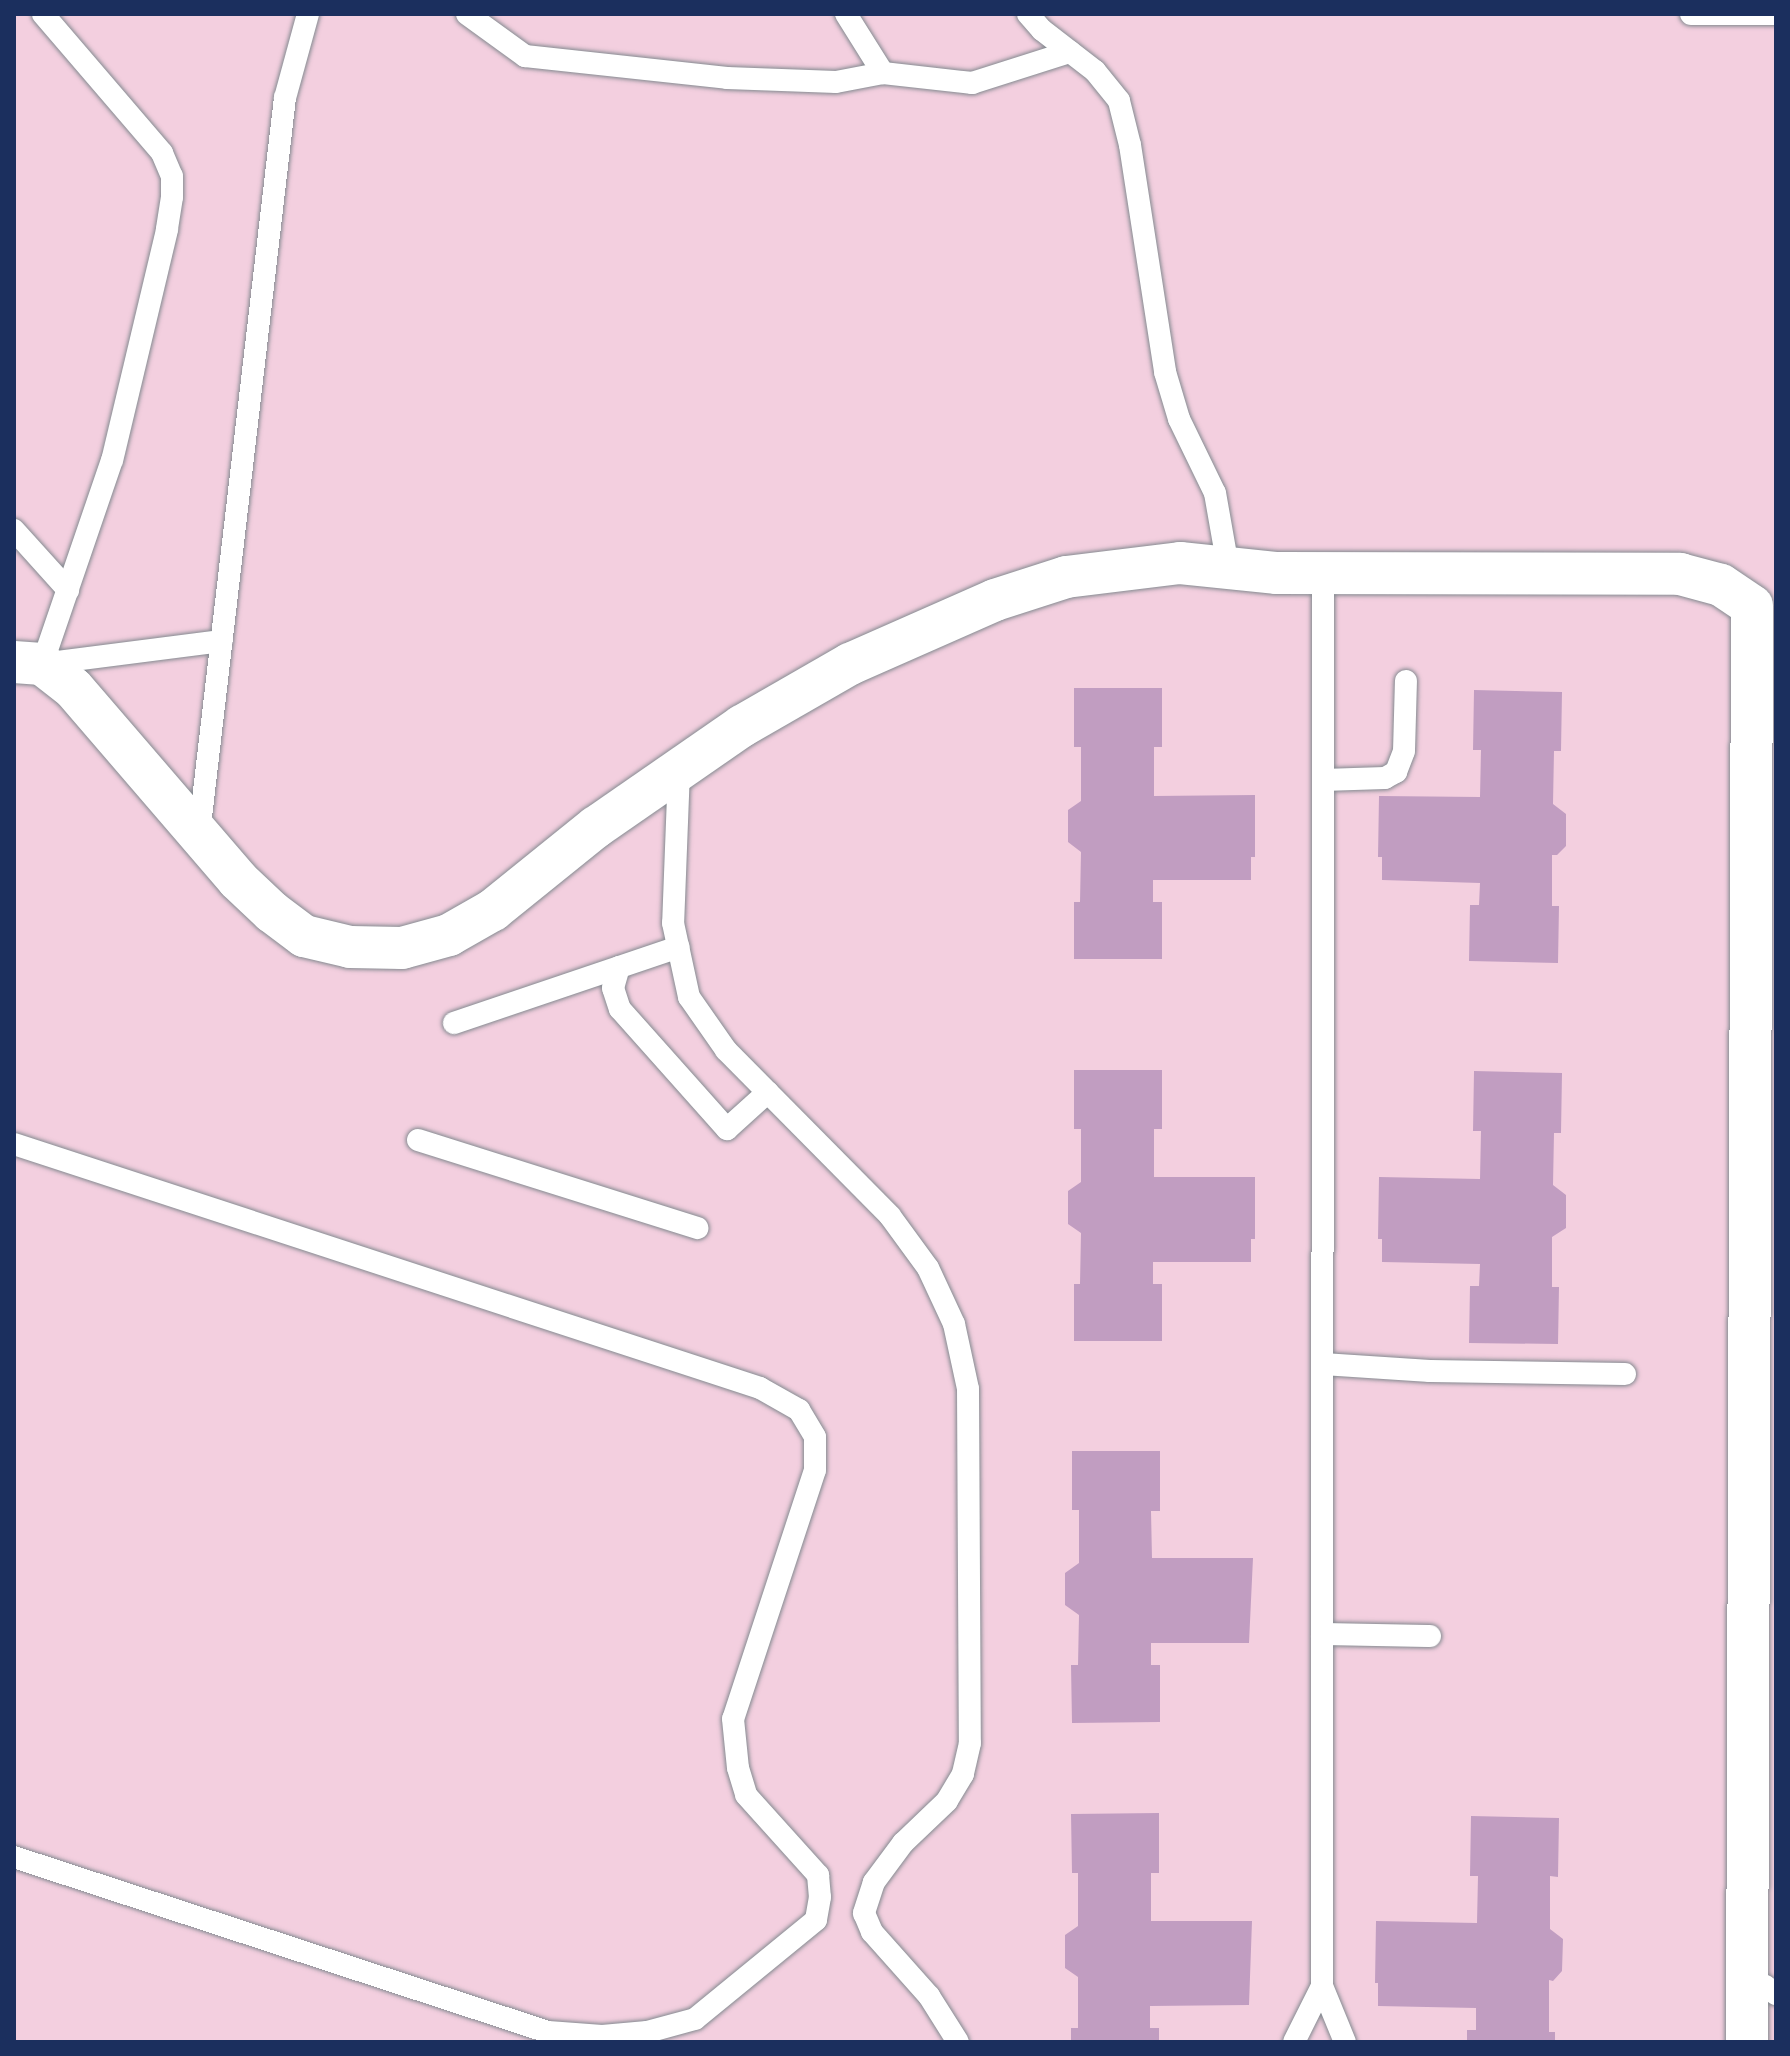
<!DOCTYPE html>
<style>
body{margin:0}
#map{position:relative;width:1790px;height:2056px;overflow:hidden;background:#ece4c3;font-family:Cardo,serif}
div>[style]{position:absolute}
.built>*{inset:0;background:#f3cfdf;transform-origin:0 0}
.building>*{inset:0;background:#c19dc1}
.roads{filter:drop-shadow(0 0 2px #848a90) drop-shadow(0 0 2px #848a90)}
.service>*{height:22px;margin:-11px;padding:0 11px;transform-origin:11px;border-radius:11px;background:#fff}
.minor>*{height:42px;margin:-21px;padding:0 21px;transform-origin:21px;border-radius:21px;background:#fff}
span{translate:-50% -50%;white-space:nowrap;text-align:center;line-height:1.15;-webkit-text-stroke:7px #fbf7ec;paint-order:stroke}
.frame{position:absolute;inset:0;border:16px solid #1b2f5e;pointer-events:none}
</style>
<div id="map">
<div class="built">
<i style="left:14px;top:14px;width:1762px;height:2028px"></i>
</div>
<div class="building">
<i style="clip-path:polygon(1074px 688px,1162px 688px,1162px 747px,1154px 747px,1154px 796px,1255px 795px,1255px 857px,1251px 857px,1251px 880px,1153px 880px,1153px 902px,1162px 902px,1162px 959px,1074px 959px,1074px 902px,1080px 902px,1081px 852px,1068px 842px,1068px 810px,1081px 801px,1081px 747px,1074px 747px)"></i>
<i style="clip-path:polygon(1474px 690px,1562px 692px,1561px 751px,1554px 751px,1553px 804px,1566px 814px,1566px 846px,1557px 855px,1552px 855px,1552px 906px,1559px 906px,1558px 963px,1469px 961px,1470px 905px,1479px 905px,1480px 883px,1382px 880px,1382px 857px,1378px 857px,1379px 796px,1480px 797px,1481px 750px,1473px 750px)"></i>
<i style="clip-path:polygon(1074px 1070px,1162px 1070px,1162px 1129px,1154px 1129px,1154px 1177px,1255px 1177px,1255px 1239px,1251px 1239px,1251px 1262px,1153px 1262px,1153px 1284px,1162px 1284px,1162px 1341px,1074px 1341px,1074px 1284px,1080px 1284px,1081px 1233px,1068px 1224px,1068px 1191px,1081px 1182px,1081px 1129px,1074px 1129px)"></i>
<i style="clip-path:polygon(1474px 1071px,1562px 1073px,1561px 1133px,1554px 1133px,1553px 1185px,1566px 1195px,1566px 1228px,1552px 1237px,1552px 1287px,1559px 1287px,1558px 1344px,1469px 1343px,1470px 1286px,1479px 1286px,1480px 1264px,1382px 1262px,1382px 1239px,1378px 1239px,1379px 1177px,1480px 1179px,1481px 1131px,1473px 1131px)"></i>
<i style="clip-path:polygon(1072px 1451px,1160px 1451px,1160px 1511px,1151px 1511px,1152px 1558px,1253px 1558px,1249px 1643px,1151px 1643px,1151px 1665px,1160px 1665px,1160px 1722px,1072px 1723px,1071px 1665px,1078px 1665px,1079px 1615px,1065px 1605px,1065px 1573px,1079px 1563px,1079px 1510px,1072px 1510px)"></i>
<i style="clip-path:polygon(1159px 1813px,1159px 1873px,1151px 1873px,1151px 1921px,1252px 1921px,1249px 2005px,1150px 2006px,1150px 2028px,1159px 2028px,1159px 2042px,1071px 2042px,1071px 2028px,1078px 2028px,1078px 1977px,1065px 1968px,1065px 1935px,1078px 1926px,1078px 1873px,1072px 1873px,1071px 1814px)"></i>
<i style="clip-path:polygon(1471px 1816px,1559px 1818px,1558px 1877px,1550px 1876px,1550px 1929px,1563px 1939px,1562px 1971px,1553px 1981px,1549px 1980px,1549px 2032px,1555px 2032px,1555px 2042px,1467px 2042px,1467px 2030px,1476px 2030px,1476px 2008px,1378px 2006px,1378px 1983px,1375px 1983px,1376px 1921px,1477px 1923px,1478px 1876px,1470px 1876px)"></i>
</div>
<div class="roads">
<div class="service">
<i style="left:43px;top:14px;width:183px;rotate:49.4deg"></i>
<i style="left:162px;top:153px;width:25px;rotate:67deg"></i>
<i style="left:172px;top:176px;width:21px;rotate:90deg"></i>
<i style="left:172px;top:197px;width:33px;rotate:99deg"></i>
<i style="left:167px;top:230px;width:236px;rotate:103.4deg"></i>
<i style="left:112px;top:460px;width:216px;rotate:108.9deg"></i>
<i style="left:42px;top:664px;width:181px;rotate:-7.3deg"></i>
<i style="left:467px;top:14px;width:72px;rotate:35.9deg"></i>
<i style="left:525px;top:56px;width:203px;rotate:6.2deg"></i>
<i style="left:727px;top:78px;width:109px;rotate:2.1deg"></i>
<i style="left:836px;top:82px;width:48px;rotate:-10.8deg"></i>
<i style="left:846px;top:14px;width:70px;rotate:57.9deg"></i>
<i style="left:883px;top:73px;width:90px;rotate:6.4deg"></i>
<i style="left:972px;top:83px;width:103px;rotate:-17.6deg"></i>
<i style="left:1028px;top:14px;width:21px;rotate:49deg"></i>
<i style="left:1042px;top:30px;width:67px;rotate:37.7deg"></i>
<i style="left:1095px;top:71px;width:38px;rotate:51deg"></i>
<i style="left:1119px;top:101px;width:45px;rotate:76deg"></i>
<i style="left:1130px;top:145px;width:230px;rotate:81.2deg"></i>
<i style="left:1165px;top:372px;width:49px;rotate:73.4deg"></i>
<i style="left:1179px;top:419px;width:82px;rotate:64.1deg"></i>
<i style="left:1215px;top:493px;width:75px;rotate:80deg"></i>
<i style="left:1691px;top:14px;width:85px"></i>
<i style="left:14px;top:530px;width:81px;rotate:48deg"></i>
<i style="left:1323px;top:573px;width:1413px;rotate:90.04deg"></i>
<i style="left:1322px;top:1986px;width:61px;rotate:67.7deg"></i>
<i style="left:679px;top:770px;width:153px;rotate:92.2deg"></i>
<i style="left:673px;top:923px;width:76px;rotate:77.8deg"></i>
<i style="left:689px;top:997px;width:65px;rotate:55.1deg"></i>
<i style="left:726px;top:1050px;width:233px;rotate:45.3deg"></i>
<i style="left:890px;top:1216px;width:64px;rotate:53.8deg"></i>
<i style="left:928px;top:1268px;width:62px;rotate:65.1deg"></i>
<i style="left:954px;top:1324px;width:66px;rotate:77.8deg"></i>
<i style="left:968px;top:1389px;width:354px;rotate:89.7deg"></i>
<i style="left:970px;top:1743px;width:32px;rotate:103deg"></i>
<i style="left:963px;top:1774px;width:31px;rotate:121deg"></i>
<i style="left:947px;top:1801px;width:61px;rotate:136.3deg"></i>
<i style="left:903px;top:1843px;width:49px;rotate:126.6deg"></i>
<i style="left:874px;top:1882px;width:33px;rotate:108deg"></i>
<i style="left:864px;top:1913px;width:21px;rotate:67deg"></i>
<i style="left:872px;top:1932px;width:86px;rotate:48.3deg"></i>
<i style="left:929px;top:1996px;width:54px;rotate:57.8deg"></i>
<i style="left:1323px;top:780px;width:62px;rotate:-1.8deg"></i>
<i style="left:1385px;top:778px;width:13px;rotate:-29deg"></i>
<i style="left:1396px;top:772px;width:22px;rotate:-69deg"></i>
<i style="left:1404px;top:751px;width:70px;rotate:-88.4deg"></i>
<i style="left:199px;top:834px;width:741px;rotate:-83.34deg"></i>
<i style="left:285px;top:98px;width:87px;rotate:-74.7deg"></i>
<i style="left:619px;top:967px;width:22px;rotate:106deg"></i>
<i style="left:613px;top:988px;width:22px;rotate:72deg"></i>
<i style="left:620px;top:1009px;width:161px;rotate:48.3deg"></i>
<i style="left:727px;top:1129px;width:55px;rotate:-42.1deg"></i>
<i style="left:454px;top:1023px;width:237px;rotate:-18.7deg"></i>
<i style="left:418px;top:1140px;width:293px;rotate:17.5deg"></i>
<i style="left:14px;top:1144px;width:785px;rotate:18.11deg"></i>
<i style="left:760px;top:1388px;width:45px;rotate:29.4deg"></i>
<i style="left:799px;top:1410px;width:31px;rotate:59deg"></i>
<i style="left:815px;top:1437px;width:33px;rotate:90deg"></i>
<i style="left:815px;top:1470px;width:262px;rotate:108.2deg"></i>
<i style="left:733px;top:1719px;width:49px;rotate:84.2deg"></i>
<i style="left:738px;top:1768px;width:28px;rotate:73deg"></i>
<i style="left:746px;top:1795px;width:108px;rotate:48deg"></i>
<i style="left:818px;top:1875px;width:22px;rotate:85deg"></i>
<i style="left:820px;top:1897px;width:23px;rotate:100deg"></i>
<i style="left:816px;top:1920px;width:156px;rotate:140.7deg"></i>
<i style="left:695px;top:2019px;width:50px;rotate:164.8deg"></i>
<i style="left:647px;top:2032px;width:45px;rotate:174.9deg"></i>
<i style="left:602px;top:2036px;width:54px;rotate:-175.8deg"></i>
<i style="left:548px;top:2032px;width:562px;rotate:-161.86deg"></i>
<i style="left:1323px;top:1364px;width:107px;rotate:3.7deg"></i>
<i style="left:1430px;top:1371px;width:195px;rotate:0.9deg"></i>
<i style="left:1322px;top:1634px;width:108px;rotate:1.1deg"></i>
<i style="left:1747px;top:1986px;width:18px"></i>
<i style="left:1765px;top:1986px;width:14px;rotate:36deg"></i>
<i style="left:1294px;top:2042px;width:63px;rotate:-63.4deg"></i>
</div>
<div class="minor">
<i style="left:14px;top:662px;width:28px;rotate:4deg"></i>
<i style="left:42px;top:664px;width:39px;rotate:38deg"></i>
<i style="left:73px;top:688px;width:253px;rotate:49.3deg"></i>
<i style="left:238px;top:880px;width:47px;rotate:43.3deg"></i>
<i style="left:272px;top:912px;width:40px;rotate:37deg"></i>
<i style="left:304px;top:936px;width:47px;rotate:13.4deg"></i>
<i style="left:350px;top:947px;width:52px;rotate:1.1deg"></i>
<i style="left:402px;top:948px;width:49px;rotate:-15.5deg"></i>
<i style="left:449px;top:935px;width:51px;rotate:-29.6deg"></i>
<i style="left:493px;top:910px;width:132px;rotate:-38.9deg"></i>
<i style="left:596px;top:827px;width:178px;rotate:-34.7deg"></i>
<i style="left:742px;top:726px;width:125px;rotate:-29.9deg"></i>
<i style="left:850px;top:664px;width:158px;rotate:-23.8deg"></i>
<i style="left:995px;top:600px;width:75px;rotate:-17.9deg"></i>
<i style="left:1066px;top:577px;width:115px;rotate:-7deg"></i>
<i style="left:1180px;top:563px;width:98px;rotate:5.9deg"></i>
<i style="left:1277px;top:573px;width:403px;rotate:0.1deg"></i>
<i style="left:1680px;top:574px;width:42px;rotate:15deg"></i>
<i style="left:1721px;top:585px;width:37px;rotate:34deg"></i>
<i style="left:1752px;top:606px;width:1436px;rotate:90.2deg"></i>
</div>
</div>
<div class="frame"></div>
</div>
